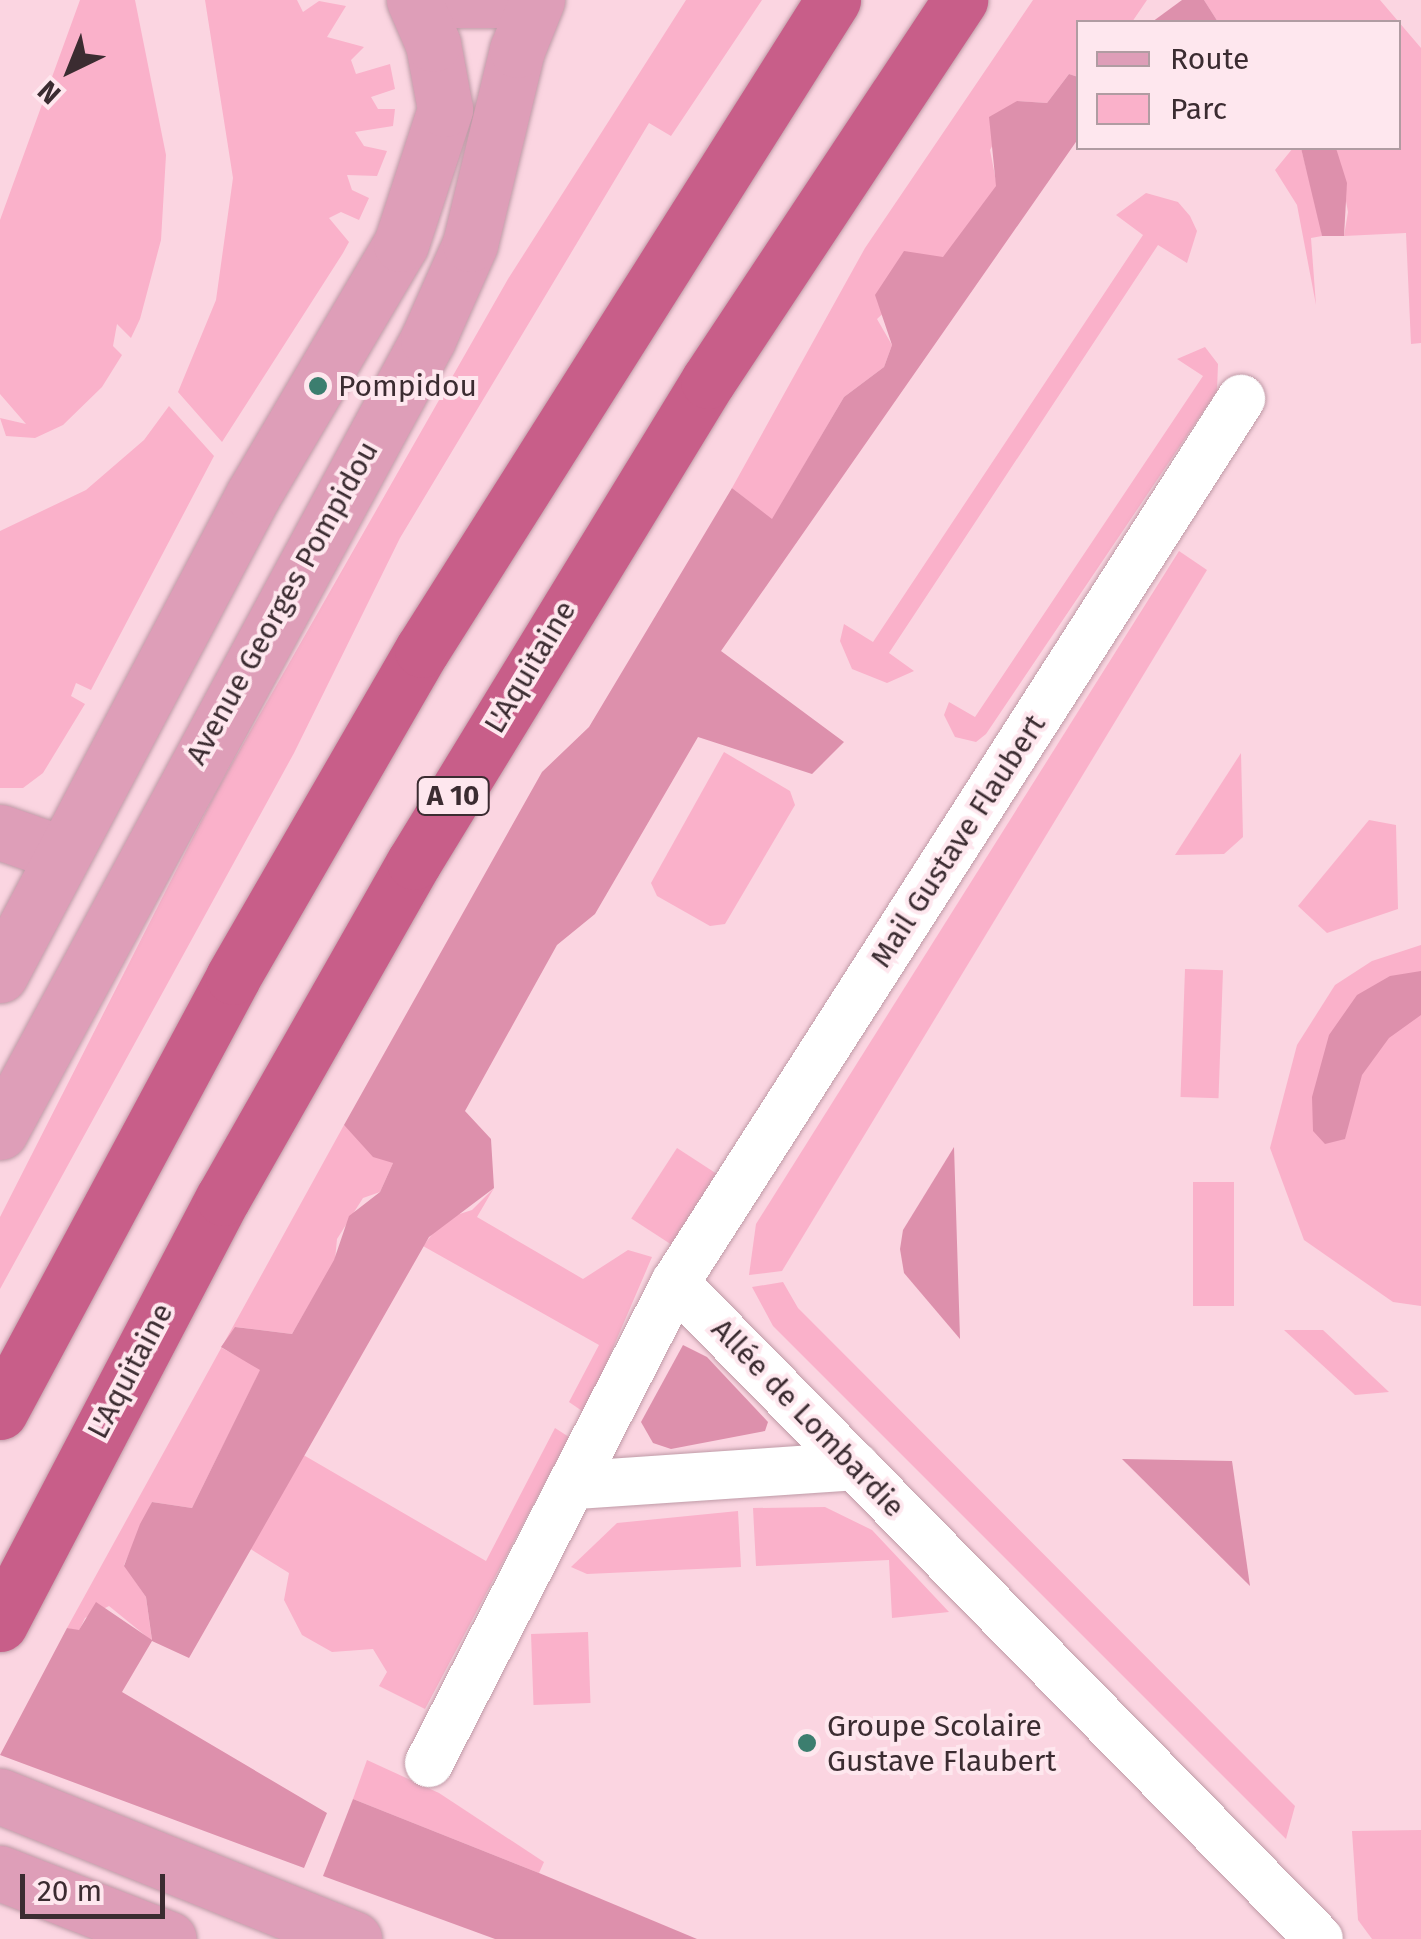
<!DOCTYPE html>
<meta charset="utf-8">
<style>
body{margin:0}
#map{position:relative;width:1421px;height:1939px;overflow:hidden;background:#fbd5e1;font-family:"Fira Sans",sans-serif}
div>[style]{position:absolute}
.green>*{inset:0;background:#fab1ca;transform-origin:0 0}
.forest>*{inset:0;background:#dd90ac}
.roads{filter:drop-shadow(0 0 2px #bf9ba7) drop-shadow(0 0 2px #bf9ba7)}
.minor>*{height:48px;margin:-24px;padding:0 24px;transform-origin:24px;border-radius:24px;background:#fff}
.primary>*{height:55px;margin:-27.5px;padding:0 27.5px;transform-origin:27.5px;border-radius:27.5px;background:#de9eb8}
.motorway>*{height:55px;margin:-27.5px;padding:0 27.5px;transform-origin:27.5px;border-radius:27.5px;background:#c85e89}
.dots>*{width:28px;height:28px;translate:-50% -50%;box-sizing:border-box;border:5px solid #fee7ee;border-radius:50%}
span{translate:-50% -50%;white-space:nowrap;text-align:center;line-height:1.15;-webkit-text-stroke:8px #fee7ee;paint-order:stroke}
.shield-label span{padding:2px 8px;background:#fee7ee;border:2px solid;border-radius:8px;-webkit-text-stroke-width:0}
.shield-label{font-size:28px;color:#3b2c31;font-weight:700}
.poi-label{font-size:30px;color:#3b2c31}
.left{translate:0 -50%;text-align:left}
.street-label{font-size:30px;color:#3b2c31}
.legend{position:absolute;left:1076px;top:20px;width:325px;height:130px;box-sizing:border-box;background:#fee7ee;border:2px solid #b09ca2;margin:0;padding:12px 18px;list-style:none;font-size:30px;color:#3b2c31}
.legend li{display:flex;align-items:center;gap:20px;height:50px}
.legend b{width:50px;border:2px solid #b09ca2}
.north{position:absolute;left:20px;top:20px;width:100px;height:100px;-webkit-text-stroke:8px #fee7ee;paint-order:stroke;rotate:223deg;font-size:28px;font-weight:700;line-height:40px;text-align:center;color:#3b2c31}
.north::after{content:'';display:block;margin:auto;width:35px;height:45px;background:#3b2c31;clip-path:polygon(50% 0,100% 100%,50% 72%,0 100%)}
.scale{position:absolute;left:20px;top:1874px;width:145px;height:45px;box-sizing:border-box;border:5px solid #3b2c31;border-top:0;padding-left:12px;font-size:30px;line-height:35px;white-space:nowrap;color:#3b2c31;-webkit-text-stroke:8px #fee7ee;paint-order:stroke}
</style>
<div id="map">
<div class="green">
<i style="clip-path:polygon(80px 0,135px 0,166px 155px,161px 240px,140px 319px,131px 338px,117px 324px,113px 346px,122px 355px,102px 387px,63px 425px,35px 438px,6px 436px,0 418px,26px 424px,0 394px,0 220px)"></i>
<i style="clip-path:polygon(205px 0,297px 0,303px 12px,319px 1px,346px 6px,327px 37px,364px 47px,351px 60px,356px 74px,390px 64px,395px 89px,371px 97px,378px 109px,395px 109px,393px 126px,355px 132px,364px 146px,387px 151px,377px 176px,347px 175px,352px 190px,369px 198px,359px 220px,341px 212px,329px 218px,349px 242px,343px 253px,222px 442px,178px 392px,216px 300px,233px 178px)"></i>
<i style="clip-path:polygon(686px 0,762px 0,671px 136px,649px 123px,400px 538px,294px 753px,0 1289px,0 1217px,218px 788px,508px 279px)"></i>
<i style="clip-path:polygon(1033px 0,1147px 0,1132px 22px,1078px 22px,1078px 77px,1069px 74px,1047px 103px,1017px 101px,990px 150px,997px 186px,943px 258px,877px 319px,892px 345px,884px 367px,844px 397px,772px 520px,732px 488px,865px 248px)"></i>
<i style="clip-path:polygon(1204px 0,1380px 0,1421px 48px,1421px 343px,1411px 344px,1406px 233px,1344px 236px,1348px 212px,1336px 148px,1398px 148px,1398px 22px,1218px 22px)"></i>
<i style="clip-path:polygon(1293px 148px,1301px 148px,1319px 217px,1322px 236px,1311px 238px,1316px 305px,1297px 205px,1275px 170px)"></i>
<i style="clip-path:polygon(1146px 193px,1178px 202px,1190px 216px,1197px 231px,1187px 263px,1158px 245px,889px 653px,914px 671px,887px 683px,852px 669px,840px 641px,844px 624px,873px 642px,1143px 235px,1116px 215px)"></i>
<i style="clip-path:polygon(1205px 347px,1218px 364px,1217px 391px,986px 734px,976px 742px,955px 737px,944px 715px,949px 702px,975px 717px,1203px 376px,1177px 359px)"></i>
<i style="clip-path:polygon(169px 406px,214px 456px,91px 690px,76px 683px,71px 696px,85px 704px,43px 773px,23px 788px,0 788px,0 531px,86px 490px,144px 440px)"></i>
<i style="clip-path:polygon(1179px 551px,1207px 570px,782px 1271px,749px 1275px,756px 1224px)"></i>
<i style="clip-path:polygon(724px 752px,790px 791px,795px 805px,725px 924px,710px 926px,657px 896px,651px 883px)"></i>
<i style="clip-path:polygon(1241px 753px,1243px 837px,1224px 854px,1175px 855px)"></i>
<i style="clip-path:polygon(1369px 820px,1396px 825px,1398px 909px,1327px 933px,1298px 906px)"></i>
<i style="clip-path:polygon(1421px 945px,1421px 1306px,1393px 1302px,1304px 1240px,1270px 1148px,1297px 1045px,1335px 985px,1372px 961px)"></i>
<i style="left:1185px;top:969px;width:38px;height:128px;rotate:2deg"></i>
<i style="clip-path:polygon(344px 1125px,393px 1163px,380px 1192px,363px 1198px,337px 1239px,335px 1260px,292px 1334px,236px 1327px,222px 1348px,261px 1369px,192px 1508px,152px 1502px,124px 1565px,146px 1597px,152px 1641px,109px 1606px,85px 1618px,79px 1631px,67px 1628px)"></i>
<i style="left:677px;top:1148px;width:50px;height:84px;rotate:33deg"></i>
<i style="left:1193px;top:1182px;width:41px;height:124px"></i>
<i style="clip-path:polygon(494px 1188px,477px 1217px,583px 1279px,628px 1250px,652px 1257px,585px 1413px,569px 1402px,599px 1345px,423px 1246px,444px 1219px,472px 1210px)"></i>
<i style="clip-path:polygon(783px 1282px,798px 1308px,1295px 1806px,1286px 1839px,773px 1326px,752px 1287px)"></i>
<i style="clip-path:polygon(1284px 1330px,1323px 1330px,1389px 1392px,1355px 1395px)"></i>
<i style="clip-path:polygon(555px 1428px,569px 1437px,425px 1709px,379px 1686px,387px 1672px,373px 1649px,332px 1652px,302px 1635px,284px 1600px,289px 1573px,249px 1548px,300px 1453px,486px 1561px)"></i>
<i style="clip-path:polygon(825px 1507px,872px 1530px,949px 1612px,892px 1618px,889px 1560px,756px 1566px,753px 1508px)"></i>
<i style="clip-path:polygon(738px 1511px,741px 1567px,587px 1574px,571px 1567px,617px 1523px)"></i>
<i style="left:588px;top:1632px;width:71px;height:57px;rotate:88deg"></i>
<i style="clip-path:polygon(367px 1760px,439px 1793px,544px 1862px,539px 1873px,353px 1799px)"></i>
<i style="clip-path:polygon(1421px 1830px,1421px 1939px,1372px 1939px,1358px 1920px,1352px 1831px)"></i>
</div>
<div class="forest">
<i style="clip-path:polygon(1182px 0,1204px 0,1218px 22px,1152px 22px)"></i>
<i style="clip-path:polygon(1069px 74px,1078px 77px,1078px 139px,721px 651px,844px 742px,812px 774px,698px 737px,595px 914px,557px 945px,465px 1111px,491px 1139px,494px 1188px,429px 1237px,189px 1658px,152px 1641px,122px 1692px,327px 1813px,304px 1868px,0 1755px,67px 1628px,79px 1630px,96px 1602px,152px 1640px,146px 1597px,124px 1566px,140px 1524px,152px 1502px,192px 1508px,260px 1370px,221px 1347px,235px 1327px,292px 1334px,334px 1260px,349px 1216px,380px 1192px,393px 1163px,373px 1157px,344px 1125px,542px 772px,589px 727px,732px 488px,772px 519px,844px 397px,884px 367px,892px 345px,875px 295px,904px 251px,943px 257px,996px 186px,989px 117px,1017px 101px,1047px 103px)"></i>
<i style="clip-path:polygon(1301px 148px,1336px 148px,1347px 183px,1344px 236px,1322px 236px)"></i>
<i style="clip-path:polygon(1421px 971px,1421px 1015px,1389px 1038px,1362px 1075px,1345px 1139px,1325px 1144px,1313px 1131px,1312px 1097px,1329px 1035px,1357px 995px,1390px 976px)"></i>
<i style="clip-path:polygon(954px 1147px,960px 1339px,904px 1273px,900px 1249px,903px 1230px)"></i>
<i style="clip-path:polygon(683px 1345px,707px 1357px,768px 1422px,765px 1431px,671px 1449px,653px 1443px,641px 1422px)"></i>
<i style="clip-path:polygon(1122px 1459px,1232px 1461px,1250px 1586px)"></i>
<i style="clip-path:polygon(353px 1799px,539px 1873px,697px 1939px,495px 1939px,323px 1876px)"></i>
</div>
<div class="roads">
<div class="minor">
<i style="left:675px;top:1283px;width:919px;rotate:45.53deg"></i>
<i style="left:578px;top:1485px;width:278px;rotate:-3.9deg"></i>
<i style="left:429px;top:1763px;width:539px;rotate:-62.86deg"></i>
<i style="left:675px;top:1283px;width:1050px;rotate:-57.37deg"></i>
</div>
<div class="primary">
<i style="left:445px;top:0;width:71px"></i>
<i style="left:0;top:832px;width:67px;rotate:19.2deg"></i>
<i style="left:0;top:975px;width:543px;rotate:-62.21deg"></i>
<i style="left:253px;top:495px;width:291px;rotate:-59.5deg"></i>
<i style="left:401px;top:244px;width:142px;rotate:-71.9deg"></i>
<i style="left:445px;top:109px;width:66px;rotate:-100.5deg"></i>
<i style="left:433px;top:44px;width:48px;rotate:-113.4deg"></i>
<i style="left:0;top:1132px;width:901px;rotate:-61.64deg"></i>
<i style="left:428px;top:339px;width:104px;rotate:-66.1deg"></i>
<i style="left:470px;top:244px;width:200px;rotate:-76.4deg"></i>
<i style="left:517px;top:50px;width:54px;rotate:-68.2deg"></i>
<i style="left:0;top:1796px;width:382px;rotate:22deg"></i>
<i style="left:0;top:1873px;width:181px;rotate:21.3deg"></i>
</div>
<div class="motorway">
<i style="left:0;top:1412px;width:493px;rotate:-61.8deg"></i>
<i style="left:233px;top:977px;width:378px;rotate:-60deg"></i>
<i style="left:422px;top:650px;width:769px;rotate:-57.69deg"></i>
<i style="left:0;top:1624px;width:481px;rotate:-62.4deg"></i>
<i style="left:223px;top:1198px;width:386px;rotate:-60.4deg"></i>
<i style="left:414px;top:862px;width:564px;rotate:-58.57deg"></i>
<i style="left:708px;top:381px;width:457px;rotate:-56.5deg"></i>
</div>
</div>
<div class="dots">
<i style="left:318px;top:386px;background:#3c7e6f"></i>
<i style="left:807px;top:1743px;background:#3c7e6f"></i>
</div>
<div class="shield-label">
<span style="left:453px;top:796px">A 10</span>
</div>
<div class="poi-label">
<span class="left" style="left:338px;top:386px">Pompidou</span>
<span class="left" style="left:827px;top:1743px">Groupe Scolaire<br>Gustave Flaubert</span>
</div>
<div class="street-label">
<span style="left:282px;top:603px;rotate:-61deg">Avenue Georges Pompidou</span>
<span style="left:530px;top:667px;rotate:-59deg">L'Aquitaine</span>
<span style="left:958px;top:841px;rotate:-57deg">Mail Gustave Flaubert</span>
<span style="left:130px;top:1371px;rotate:-62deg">L'Aquitaine</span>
<span style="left:808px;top:1418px;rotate:46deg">Allée de Lombardie</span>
</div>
<ul class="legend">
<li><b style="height:12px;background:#de9eb8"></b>Route</li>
<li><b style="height:28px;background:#fab1ca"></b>Parc</li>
</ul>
<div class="north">N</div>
<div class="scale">20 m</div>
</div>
